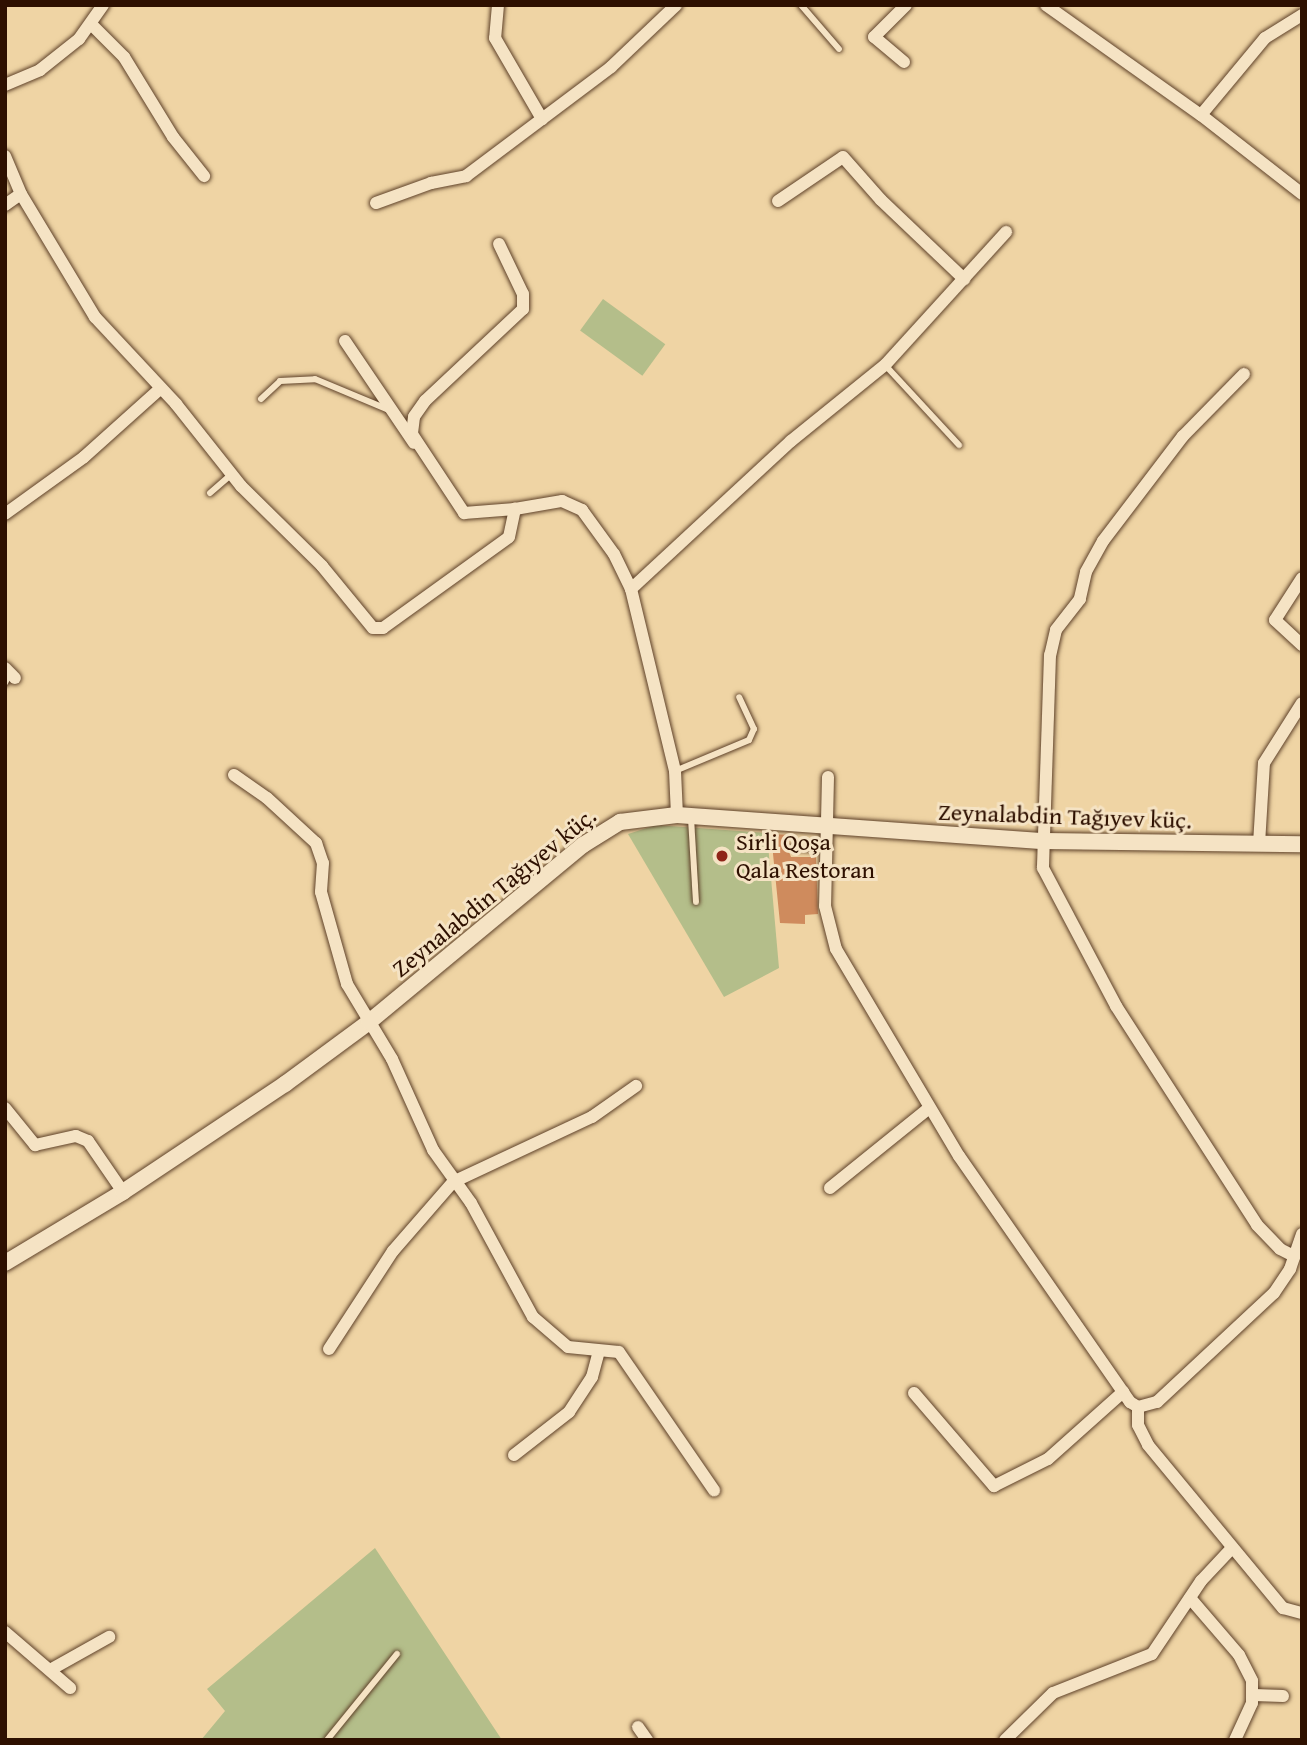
<!DOCTYPE html>
<meta charset="utf-8">
<style>
body{margin:0}
#map{position:relative;width:1307px;height:1745px;overflow:hidden;background:#efd4a4;font-family:"Gentium Book Plus",serif}
div>[style]{position:absolute}
.green>*{inset:0;background:#b4be8a;transform-origin:0 0}
.building>*{inset:0;background:#cf8b5d}
.roads{filter:drop-shadow(0 0 2px #5e4129) drop-shadow(0 0 2px #5e4129)}
.service>*{height:6px;margin:-3px;padding:0 3px;transform-origin:3px;border-radius:3px;background:#f5e3c4}
.minor>*{height:12px;margin:-6px;padding:0 6px;transform-origin:6px;border-radius:6px;background:#f5e3c4}
.tertiary>*{height:16px;margin:-8px;padding:0 8px;transform-origin:8px;border-radius:8px;background:#f5e3c4}
.dots>*{width:19px;height:19px;translate:-50% -50%;box-sizing:border-box;border:4px solid #f5e3c4;border-radius:50%}
span{translate:-50% -50%;white-space:nowrap;text-align:center;line-height:1.15;-webkit-text-stroke:6px #f5e3c4;paint-order:stroke}
.street-label{font-size:24px;color:#2e1000}
.poi-label{font-size:24px;color:#2e1000}
.left{translate:0 -50%;text-align:left}
.frame{position:absolute;inset:0;border:7px solid #2e1000;pointer-events:none}
</style>
<div id="map">
<div class="green">
<i style="left:603px;top:299px;width:77px;height:39px;rotate:36deg"></i>
<i style="clip-path:polygon(656px 825px,767px 833px,779px 968px,724px 997px,628px 834px)"></i>
<i style="clip-path:polygon(375px 1548px,502px 1740px,201px 1740px,225px 1711px,207px 1689px)"></i>
</div>
<div class="building">
<i style="clip-path:polygon(771px 834px,792px 835px,787px 847px,791px 857px,816px 857px,818px 914px,805px 915px,805px 924px,780px 923px)"></i>
</div>
<div class="roads">
<div class="service">
<i style="left:801px;top:5px;width:58px;rotate:49.2deg"></i>
<i style="left:885px;top:365px;width:109px;rotate:47.2deg"></i>
<i style="left:261px;top:399px;width:26px;rotate:-43deg"></i>
<i style="left:280px;top:381px;width:35px;rotate:-3deg"></i>
<i style="left:315px;top:379px;width:80px;rotate:22.7deg"></i>
<i style="left:210px;top:493px;width:28px;rotate:-41deg"></i>
<i style="left:5px;top:683px;width:11px;rotate:-63deg"></i>
<i style="left:675px;top:771px;width:80px;rotate:-22.7deg"></i>
<i style="left:749px;top:740px;width:12px;rotate:-66deg"></i>
<i style="left:754px;top:729px;width:35px;rotate:-115deg"></i>
<i style="left:691px;top:818px;width:84px;rotate:86.6deg"></i>
<i style="left:793px;top:847px;width:32px;rotate:4deg"></i>
<i style="left:327px;top:1740px;width:111px;rotate:-50.9deg"></i>
</div>
<div class="minor">
<i style="left:498px;top:5px;width:33px;rotate:95deg"></i>
<i style="left:495px;top:38px;width:94px;rotate:59.9deg"></i>
<i style="left:1046px;top:5px;width:190px;rotate:35.4deg"></i>
<i style="left:1201px;top:115px;width:128px;rotate:38deg"></i>
<i style="left:91px;top:24px;width:47px;rotate:45deg"></i>
<i style="left:124px;top:57px;width:94px;rotate:58.5deg"></i>
<i style="left:173px;top:137px;width:50px;rotate:51.5deg"></i>
<i style="left:904px;top:62px;width:39px;rotate:-140deg"></i>
<i style="left:874px;top:37px;width:45px;rotate:-45deg"></i>
<i style="left:5px;top:85px;width:38px;rotate:-23deg"></i>
<i style="left:40px;top:70px;width:50px;rotate:-38.5deg"></i>
<i style="left:79px;top:39px;width:42px;rotate:-54.8deg"></i>
<i style="left:1201px;top:115px;width:100px;rotate:-50.3deg"></i>
<i style="left:1265px;top:38px;width:44px;rotate:-31.9deg"></i>
<i style="left:5px;top:156px;width:41px;rotate:67.2deg"></i>
<i style="left:21px;top:194px;width:144px;rotate:59deg"></i>
<i style="left:95px;top:317px;width:119px;rotate:47deg"></i>
<i style="left:176px;top:404px;width:105px;rotate:51.6deg"></i>
<i style="left:241px;top:486px;width:114px;rotate:44.6deg"></i>
<i style="left:322px;top:566px;width:80px;rotate:50.6deg"></i>
<i style="left:373px;top:628px;width:10px"></i>
<i style="left:383px;top:628px;width:155px;rotate:-35.8deg"></i>
<i style="left:509px;top:537px;width:29px;rotate:-78deg"></i>
<i style="left:515px;top:509px;width:48px;rotate:-9.7deg"></i>
<i style="left:562px;top:501px;width:22px;rotate:24deg"></i>
<i style="left:582px;top:510px;width:54px;rotate:54deg"></i>
<i style="left:614px;top:554px;width:39px;rotate:64deg"></i>
<i style="left:631px;top:589px;width:187px;rotate:76.4deg"></i>
<i style="left:675px;top:771px;width:44px;rotate:87.4deg"></i>
<i style="left:778px;top:201px;width:78px;rotate:-34.1deg"></i>
<i style="left:843px;top:157px;width:57px;rotate:48.5deg"></i>
<i style="left:881px;top:200px;width:115px;rotate:43.6deg"></i>
<i style="left:376px;top:203px;width:59px;rotate:-20deg"></i>
<i style="left:431px;top:183px;width:36px;rotate:-11deg"></i>
<i style="left:466px;top:176px;width:181px;rotate:-36.9deg"></i>
<i style="left:611px;top:67px;width:90px;rotate:-43.6deg"></i>
<i style="left:5px;top:205px;width:19px;rotate:-35deg"></i>
<i style="left:499px;top:244px;width:55px;rotate:64.4deg"></i>
<i style="left:523px;top:294px;width:15px;rotate:90deg"></i>
<i style="left:523px;top:309px;width:134px;rotate:136.8deg"></i>
<i style="left:425px;top:401px;width:19px;rotate:125deg"></i>
<i style="left:414px;top:417px;width:17px;rotate:97deg"></i>
<i style="left:412px;top:434px;width:95px;rotate:56.6deg"></i>
<i style="left:464px;top:513px;width:51px;rotate:-4.5deg"></i>
<i style="left:345px;top:341px;width:123px;rotate:55.9deg"></i>
<i style="left:1244px;top:374px;width:87px;rotate:134.5deg"></i>
<i style="left:1183px;top:436px;width:132px;rotate:127.3deg"></i>
<i style="left:1103px;top:541px;width:35px;rotate:119deg"></i>
<i style="left:1086px;top:572px;width:28px;rotate:103deg"></i>
<i style="left:1080px;top:599px;width:39px;rotate:128deg"></i>
<i style="left:1056px;top:630px;width:26px;rotate:103deg"></i>
<i style="left:1050px;top:655px;width:213px;rotate:91.9deg"></i>
<i style="left:1043px;top:868px;width:156px;rotate:62.1deg"></i>
<i style="left:1116px;top:1006px;width:260px;rotate:57.2deg"></i>
<i style="left:1257px;top:1225px;width:33px;rotate:46deg"></i>
<i style="left:1280px;top:1249px;width:16px;rotate:27deg"></i>
<i style="left:5px;top:514px;width:97px;rotate:-35.8deg"></i>
<i style="left:84px;top:457px;width:103px;rotate:-41.9deg"></i>
<i style="left:1302px;top:578px;width:50px;rotate:122.7deg"></i>
<i style="left:1275px;top:620px;width:37px;rotate:43deg"></i>
<i style="left:631px;top:589px;width:218px;rotate:-42.8deg"></i>
<i style="left:791px;top:441px;width:121px;rotate:-39deg"></i>
<i style="left:885px;top:365px;width:180px;rotate:-47.7deg"></i>
<i style="left:5px;top:668px;width:14px;rotate:45deg"></i>
<i style="left:234px;top:775px;width:40px;rotate:34.9deg"></i>
<i style="left:267px;top:798px;width:67px;rotate:42.6deg"></i>
<i style="left:316px;top:843px;width:21px;rotate:71deg"></i>
<i style="left:323px;top:863px;width:29px;rotate:94deg"></i>
<i style="left:321px;top:892px;width:96px;rotate:74.2deg"></i>
<i style="left:347px;top:984px;width:87px;rotate:59deg"></i>
<i style="left:392px;top:1059px;width:100px;rotate:65.7deg"></i>
<i style="left:433px;top:1150px;width:65px;rotate:54.4deg"></i>
<i style="left:471px;top:1203px;width:130px;rotate:61.5deg"></i>
<i style="left:533px;top:1317px;width:46px;rotate:40.6deg"></i>
<i style="left:568px;top:1347px;width:51px;rotate:5.6deg"></i>
<i style="left:619px;top:1352px;width:168px;rotate:55.5deg"></i>
<i style="left:828px;top:777px;width:129px;rotate:91.3deg"></i>
<i style="left:825px;top:906px;width:44px;rotate:75.7deg"></i>
<i style="left:836px;top:949px;width:241px;rotate:59.3deg"></i>
<i style="left:959px;top:1156px;width:300px;rotate:55.2deg"></i>
<i style="left:1130px;top:1402px;width:9px;rotate:32deg"></i>
<i style="left:1138px;top:1407px;width:20px;rotate:-15deg"></i>
<i style="left:1157px;top:1402px;width:160px;rotate:-43deg"></i>
<i style="left:1274px;top:1293px;width:29px;rotate:-56deg"></i>
<i style="left:1290px;top:1269px;width:37px;rotate:-71deg"></i>
<i style="left:1259px;top:844px;width:81px;rotate:-86.5deg"></i>
<i style="left:1264px;top:763px;width:71px;rotate:-57.7deg"></i>
<i style="left:5px;top:1108px;width:48px;rotate:51deg"></i>
<i style="left:35px;top:1145px;width:42px;rotate:-12.4deg"></i>
<i style="left:76px;top:1136px;width:13px;rotate:23deg"></i>
<i style="left:88px;top:1141px;width:62px;rotate:55.5deg"></i>
<i style="left:830px;top:1188px;width:127px;rotate:-38.9deg"></i>
<i style="left:329px;top:1349px;width:117px;rotate:-56.9deg"></i>
<i style="left:393px;top:1251px;width:91px;rotate:-49deg"></i>
<i style="left:453px;top:1182px;width:153px;rotate:-25.1deg"></i>
<i style="left:592px;top:1117px;width:54px;rotate:-35.2deg"></i>
<i style="left:914px;top:1393px;width:123px;rotate:49.3deg"></i>
<i style="left:994px;top:1486px;width:60px;rotate:-26.6deg"></i>
<i style="left:1048px;top:1459px;width:101px;rotate:-41.8deg"></i>
<i style="left:1138px;top:1407px;width:18px;rotate:90deg"></i>
<i style="left:1138px;top:1425px;width:22px;rotate:63deg"></i>
<i style="left:1148px;top:1445px;width:212px;rotate:50.4deg"></i>
<i style="left:1283px;top:1608px;width:20px;rotate:15deg"></i>
<i style="left:514px;top:1455px;width:70px;rotate:-38deg"></i>
<i style="left:569px;top:1412px;width:42px;rotate:-56.7deg"></i>
<i style="left:592px;top:1377px;width:27px;rotate:-75deg"></i>
<i style="left:1190px;top:1598px;width:75px;rotate:49.3deg"></i>
<i style="left:1239px;top:1655px;width:29px;rotate:63deg"></i>
<i style="left:1252px;top:1681px;width:22px;rotate:90deg"></i>
<i style="left:1252px;top:1703px;width:41px;rotate:114.7deg"></i>
<i style="left:5px;top:1632px;width:86px;rotate:40.7deg"></i>
<i style="left:50px;top:1670px;width:68px;rotate:-29.2deg"></i>
<i style="left:1254px;top:1695px;width:29px;rotate:2deg"></i>
<i style="left:638px;top:1727px;width:16px;rotate:55deg"></i>
<i style="left:1005px;top:1740px;width:67px;rotate:-44.4deg"></i>
<i style="left:1053px;top:1693px;width:106px;rotate:-21.5deg"></i>
<i style="left:1152px;top:1654px;width:88px;rotate:-56.1deg"></i>
<i style="left:1201px;top:1581px;width:44px;rotate:-46.8deg"></i>
</div>
<div class="tertiary">
<i style="left:5px;top:1263px;width:138px;rotate:-31deg"></i>
<i style="left:123px;top:1192px;width:195px;rotate:-33.7deg"></i>
<i style="left:285px;top:1084px;width:104px;rotate:-36.4deg"></i>
<i style="left:369px;top:1022px;width:278px;rotate:-39.6deg"></i>
<i style="left:583px;top:845px;width:44px;rotate:-31.9deg"></i>
<i style="left:620px;top:822px;width:57px;rotate:-7deg"></i>
<i style="left:677px;top:815px;width:368px;rotate:4.1deg"></i>
<i style="left:1044px;top:841px;width:258px;rotate:0.7deg"></i>
</div>
</div>
<div class="dots">
<i style="left:722px;top:856px;background:#8f2418"></i>
</div>
<div class="street-label">
<span style="left:1065px;top:816px;rotate:2deg">Zeynalabdin Tağıyev küç.</span>
<span style="left:494px;top:892px;rotate:-39deg">Zeynalabdin Tağıyev küç.</span>
</div>
<div class="poi-label">
<span class="left" style="left:736px;top:856px">Sirli Qoşa<br>Qala Restoran</span>
</div>
<div class="frame"></div>
</div>
